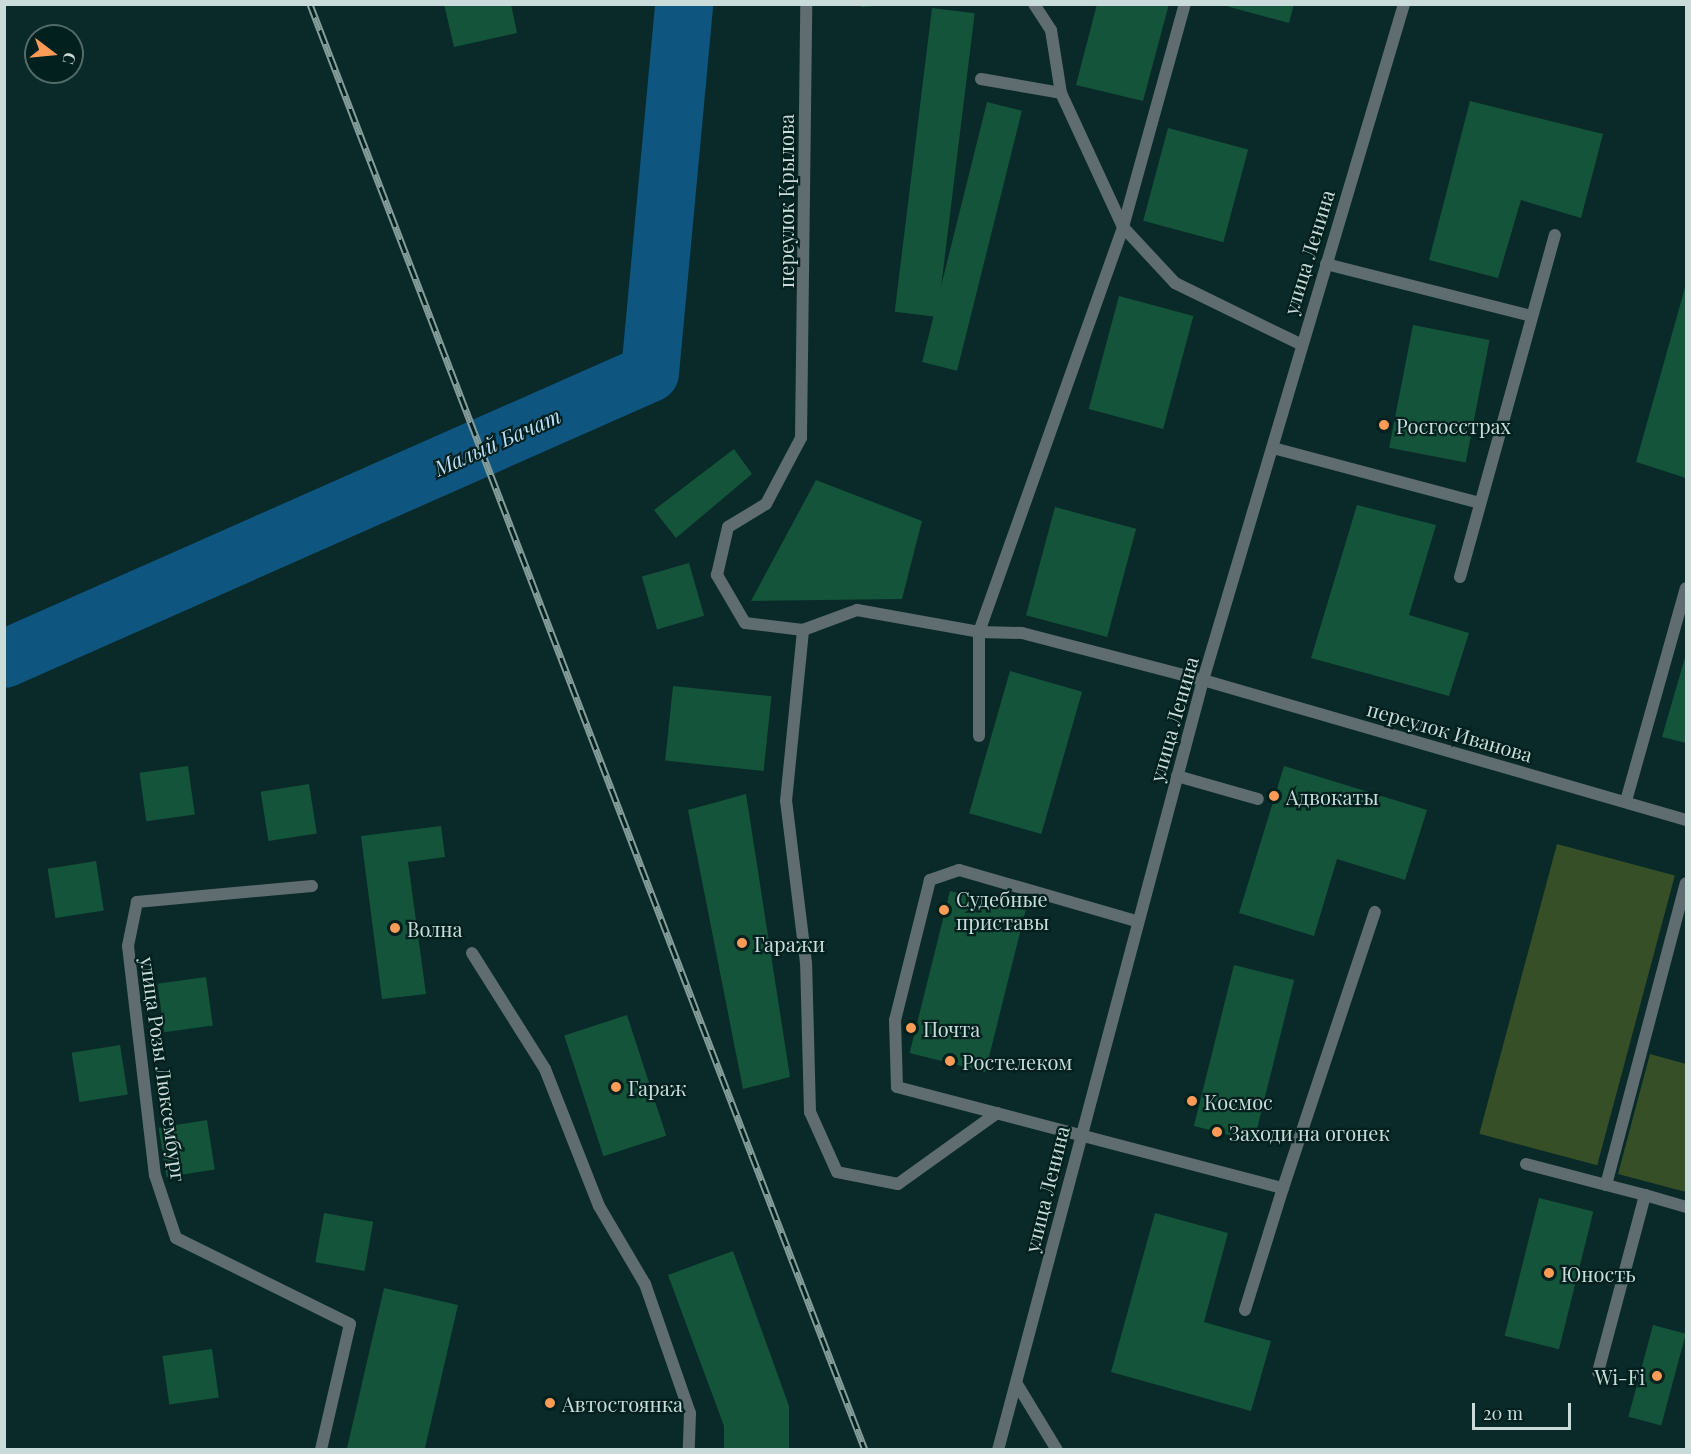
<!DOCTYPE html>
<meta charset="utf-8">
<style>
body{margin:0}
#map{position:relative;width:1691px;height:1454px;overflow:hidden;background:#092a28;font-family:"Playfair Display",serif}
div>[style]{position:absolute}
.green>*{inset:0;background:#364f26;transform-origin:0 0}
.river>*{height:58px;margin:-29px;padding:0 29px;transform-origin:29px;border-radius:29px;background:#0e5580}
.building>*{inset:0;background:#14543a;transform-origin:0 0}
.service>*{height:12px;margin:-6px;padding:0 6px;transform-origin:6px;border-radius:6px;background:#5f6c70}
.tertiary>*{height:12px;margin:-6px;padding:0 6px;transform-origin:6px;border-radius:6px;background:#5f6c70}
.rail>*{height:7px;margin-top:-3.5px;transform-origin:0;background:repeating-linear-gradient(90deg,#01201e 0 14px,#849c9a 0 28px);box-sizing:border-box;border-block:2px solid #849c9a}
.dots>*{width:16px;height:16px;translate:-50% -50%;box-sizing:border-box;border:3px solid #01201e;border-radius:50%}
span{translate:-50% -50%;white-space:nowrap;text-align:center;line-height:1.15;-webkit-text-stroke:4.5px #01201e;paint-order:stroke}
.street-label{font-size:20px;color:#cadcda}
.poi-label{font-size:20px;color:#cadcda}
.left{translate:0 -50%;text-align:left}
.right{translate:-100% -50%;text-align:right}
.water-label{font-size:21px;color:#bddef9;font-style:italic}
.frame{position:absolute;inset:0;border:6px solid #cadcda;pointer-events:none}
.north{position:absolute;left:24px;top:24px;width:60px;height:60px;box-sizing:border-box;background:#01201e;border:2px solid #516b69;border-radius:50%;rotate:106deg;font-size:16px;font-weight:700;line-height:24px;text-align:center;color:#cadcda}
.north::after{content:'';display:block;margin:auto;width:21px;height:27px;background:#fe9c57;clip-path:polygon(50% 0,100% 100%,50% 72%,0 100%)}
.scale{position:absolute;left:1472px;top:1403px;width:99px;height:27px;box-sizing:border-box;border:3px solid #cadcda;border-top:0;padding-left:8px;font-size:18px;line-height:21px;white-space:nowrap;color:#cadcda;-webkit-text-stroke:4px #01201e;paint-order:stroke}
</style>
<div id="map">
<div class="green">
<i style="left:1557px;top:844px;width:122px;height:300px;rotate:15deg"></i>
<i style="clip-path:polygon(1650px 1054px,1686px 1064px,1686px 1192px,1618px 1174px)"></i>
</div>
<div class="river">
<i style="left:4px;top:659px;width:706px;rotate:-23.88deg"></i>
<i style="left:650px;top:373px;width:371px;rotate:-84.7deg"></i>
</div>
<div class="building">
<i style="clip-path:polygon(444px 4px,511px 4px,517px 33px,454px 47px)"></i>
<i style="clip-path:polygon(861px 4px,904px 4px,861px 7px)"></i>
<i style="clip-path:polygon(1097px 4px,1169px 4px,1143px 101px,1076px 85px)"></i>
<i style="clip-path:polygon(1219px 4px,1294px 4px,1289px 23px)"></i>
<i style="left:932px;top:8px;width:43px;height:306px;rotate:7deg"></i>
<i style="clip-path:polygon(1470px 101px,1603px 134px,1581px 218px,1521px 200px,1498px 278px,1429px 260px)"></i>
<i style="left:987px;top:102px;width:36px;height:268px;rotate:14deg"></i>
<i style="left:1168px;top:128px;width:83px;height:96px;rotate:15deg"></i>
<i style="clip-path:polygon(1686px 284px,1686px 478px,1636px 462px)"></i>
<i style="left:1119px;top:296px;width:77px;height:117px;rotate:15deg"></i>
<i style="left:1413px;top:325px;width:78px;height:125px;rotate:11deg"></i>
<i style="clip-path:polygon(734px 449px,752px 474px,676px 538px,654px 510px)"></i>
<i style="clip-path:polygon(816px 480px,922px 521px,902px 599px,751px 601px)"></i>
<i style="clip-path:polygon(1357px 505px,1436px 525px,1409px 615px,1469px 633px,1449px 696px,1311px 658px)"></i>
<i style="left:1055px;top:507px;width:84px;height:112px;rotate:15deg"></i>
<i style="left:689px;top:563px;width:55px;height:49px;rotate:74deg"></i>
<i style="clip-path:polygon(1686px 654px,1686px 743px,1662px 737px)"></i>
<i style="left:1010px;top:671px;width:75px;height:148px;rotate:16deg"></i>
<i style="left:673px;top:686px;width:99px;height:75px;rotate:6deg"></i>
<i style="left:188px;top:766px;width:49px;height:49px;rotate:82deg"></i>
<i style="clip-path:polygon(1284px 766px,1427px 810px,1405px 880px,1337px 859px,1314px 936px,1239px 913px)"></i>
<i style="left:309px;top:784px;width:50px;height:49px;rotate:81deg"></i>
<i style="clip-path:polygon(746px 794px,790px 1077px,743px 1089px,688px 810px)"></i>
<i style="clip-path:polygon(441px 826px,445px 857px,408px 862px,426px 994px,382px 999px,361px 836px)"></i>
<i style="left:96px;top:861px;width:50px;height:49px;rotate:81deg"></i>
<i style="left:950px;top:891px;width:78px;height:167px;rotate:14deg"></i>
<i style="left:1234px;top:965px;width:62px;height:166px;rotate:14deg"></i>
<i style="left:206px;top:977px;width:49px;height:49px;rotate:82deg"></i>
<i style="left:627px;top:1015px;width:127px;height:66px;rotate:72deg"></i>
<i style="left:120px;top:1045px;width:50px;height:49px;rotate:81deg"></i>
<i style="left:207px;top:1120px;width:50px;height:49px;rotate:81deg"></i>
<i style="left:1539px;top:1198px;width:56px;height:142px;rotate:14deg"></i>
<i style="left:324px;top:1213px;width:50px;height:50px;rotate:10deg"></i>
<i style="clip-path:polygon(1155px 1213px,1228px 1233px,1204px 1322px,1271px 1341px,1251px 1411px,1111px 1372px)"></i>
<i style="clip-path:polygon(733px 1251px,789px 1406px,789px 1450px,724px 1450px,724px 1426px,668px 1275px)"></i>
<i style="left:384px;top:1288px;width:76px;height:166px;rotate:13deg"></i>
<i style="left:1653px;top:1325px;width:34px;height:95px;rotate:15deg"></i>
<i style="left:212px;top:1349px;width:49px;height:50px;rotate:82deg"></i>
</div>
<div class="service">
<i style="left:1034px;top:4px;width:31px;rotate:57deg"></i>
<i style="left:1051px;top:30px;width:64px;rotate:81deg"></i>
<i style="left:1061px;top:93px;width:148px;rotate:65.2deg"></i>
<i style="left:1123px;top:227px;width:76px;rotate:47.1deg"></i>
<i style="left:1175px;top:283px;width:139px;rotate:26deg"></i>
<i style="left:981px;top:79px;width:81px;rotate:9.9deg"></i>
<i style="left:1326px;top:264px;width:212px;rotate:14.2deg"></i>
<i style="left:1273px;top:448px;width:214px;rotate:14.9deg"></i>
<i style="left:1460px;top:577px;width:355px;rotate:-74.5deg"></i>
<i style="left:803px;top:630px;width:58px;rotate:-173.1deg"></i>
<i style="left:745px;top:623px;width:56px;rotate:-120.3deg"></i>
<i style="left:717px;top:575px;width:49px;rotate:-77.1deg"></i>
<i style="left:728px;top:527px;width:44px;rotate:-31.2deg"></i>
<i style="left:766px;top:504px;width:75px;rotate:-62.1deg"></i>
<i style="left:801px;top:438px;width:434px;rotate:-89.3deg"></i>
<i style="left:979px;top:736px;width:104px;rotate:-90deg"></i>
<i style="left:979px;top:632px;width:430px;rotate:-70.4deg"></i>
<i style="left:1123px;top:227px;width:231px;rotate:-74.5deg"></i>
<i style="left:1177px;top:776px;width:84px;rotate:15.9deg"></i>
<i style="left:1626px;top:801px;width:221px;rotate:-74.3deg"></i>
<i style="left:312px;top:886px;width:176px;rotate:174.8deg"></i>
<i style="left:137px;top:902px;width:45px;rotate:101.6deg"></i>
<i style="left:128px;top:946px;width:231px;rotate:83.3deg"></i>
<i style="left:155px;top:1175px;width:66px;rotate:71.6deg"></i>
<i style="left:176px;top:1238px;width:194px;rotate:26.3deg"></i>
<i style="left:350px;top:1324px;width:129px;rotate:103deg"></i>
<i style="left:1136px;top:921px;width:184px;rotate:-163.9deg"></i>
<i style="left:959px;top:870px;width:31px;rotate:161deg"></i>
<i style="left:930px;top:880px;width:144px;rotate:104deg"></i>
<i style="left:895px;top:1020px;width:67px;rotate:88.3deg"></i>
<i style="left:897px;top:1087px;width:399px;rotate:14.7deg"></i>
<i style="left:1283px;top:1188px;width:291px;rotate:-71.6deg"></i>
<i style="left:472px;top:953px;width:137px;rotate:57.8deg"></i>
<i style="left:545px;top:1069px;width:147px;rotate:68.5deg"></i>
<i style="left:599px;top:1206px;width:91px;rotate:59.5deg"></i>
<i style="left:645px;top:1284px;width:137px;rotate:70.8deg"></i>
<i style="left:690px;top:1413px;width:37px;rotate:92deg"></i>
<i style="left:997px;top:1113px;width:122px;rotate:144.4deg"></i>
<i style="left:898px;top:1184px;width:62px;rotate:-168.9deg"></i>
<i style="left:837px;top:1172px;width:66px;rotate:-114.2deg"></i>
<i style="left:810px;top:1112px;width:149px;rotate:-91.5deg"></i>
<i style="left:806px;top:963px;width:163px;rotate:-97deg"></i>
<i style="left:786px;top:801px;width:172px;rotate:-84.3deg"></i>
<i style="left:803px;top:630px;width:58px;rotate:-20.3deg"></i>
<i style="left:857px;top:610px;width:124px;rotate:10.2deg"></i>
<i style="left:979px;top:632px;width:43px;rotate:1.3deg"></i>
<i style="left:1022px;top:633px;width:187px;rotate:14.6deg"></i>
<i style="left:1526px;top:1164px;width:83px;rotate:14.7deg"></i>
<i style="left:1645px;top:1195px;width:43px;rotate:16.3deg"></i>
<i style="left:1245px;top:1310px;width:128px;rotate:-72.7deg"></i>
<i style="left:1598px;top:1372px;width:183px;rotate:-75.1deg"></i>
<i style="left:1645px;top:1195px;width:40px;rotate:-165.6deg"></i>
<i style="left:1606px;top:1185px;width:312px;rotate:-75.2deg"></i>
</div>
<div class="tertiary">
<i style="left:1203px;top:680px;width:503px;rotate:16.16deg"></i>
<i style="left:1017px;top:1384px;width:77px;rotate:58.8deg"></i>
<i style="left:998px;top:1450px;width:797px;rotate:-75.09deg"></i>
<i style="left:1203px;top:680px;width:705px;rotate:-73.44deg"></i>
</div>
<div class="rail">
<i style="left:310px;top:4px;width:1549px;rotate:69deg"></i>
</div>
<div class="dots">
<i style="left:1384px;top:425px;background:#fe9c57"></i>
<i style="left:1274px;top:796px;background:#fe9c57"></i>
<i style="left:944px;top:910px;background:#fe9c57"></i>
<i style="left:395px;top:928px;background:#fe9c57"></i>
<i style="left:742px;top:943px;background:#fe9c57"></i>
<i style="left:911px;top:1028px;background:#fe9c57"></i>
<i style="left:950px;top:1061px;background:#fe9c57"></i>
<i style="left:616px;top:1087px;background:#fe9c57"></i>
<i style="left:1192px;top:1101px;background:#fe9c57"></i>
<i style="left:1217px;top:1132px;background:#fe9c57"></i>
<i style="left:1549px;top:1273px;background:#fe9c57"></i>
<i style="left:1657px;top:1376px;background:#fe9c57"></i>
<i style="left:550px;top:1403px;background:#fe9c57"></i>
</div>
<div class="street-label">
<span style="left:785px;top:201px;rotate:-90deg">переулок Крылова</span>
<span style="left:1308px;top:252px;rotate:-73deg">улица Ленина</span>
<span style="left:1173px;top:719px;rotate:-74deg">улица Ленина</span>
<span style="left:1450px;top:731px;rotate:16deg">переулок Иванова</span>
<span style="left:164px;top:1069px;rotate:82deg">улица Розы Люксембург</span>
<span style="left:1046px;top:1189px;rotate:-76deg">улица Ленина</span>
</div>
<div class="poi-label">
<span class="left" style="left:1396px;top:425px">Росгосстрах</span>
<span class="left" style="left:1286px;top:796px">Адвокаты</span>
<span class="left" style="left:956px;top:910px">Судебные<br>приставы</span>
<span class="left" style="left:407px;top:928px">Волна</span>
<span class="left" style="left:754px;top:943px">Гаражи</span>
<span class="left" style="left:923px;top:1028px">Почта</span>
<span class="left" style="left:962px;top:1061px">Ростелеком</span>
<span class="left" style="left:628px;top:1087px">Гараж</span>
<span class="left" style="left:1204px;top:1101px">Космос</span>
<span class="left" style="left:1229px;top:1132px">Заходи на огонек</span>
<span class="left" style="left:1561px;top:1273px">Юность</span>
<span class="right" style="left:1645px;top:1376px">Wi-Fi</span>
<span class="left" style="left:562px;top:1403px">Автостоянка</span>
</div>
<div class="water-label">
<span style="left:497px;top:441px;rotate:-24deg">Малый Бачат</span>
</div>
<div class="frame"></div>
<div class="north">С</div>
<div class="scale">20 m</div>
</div>
